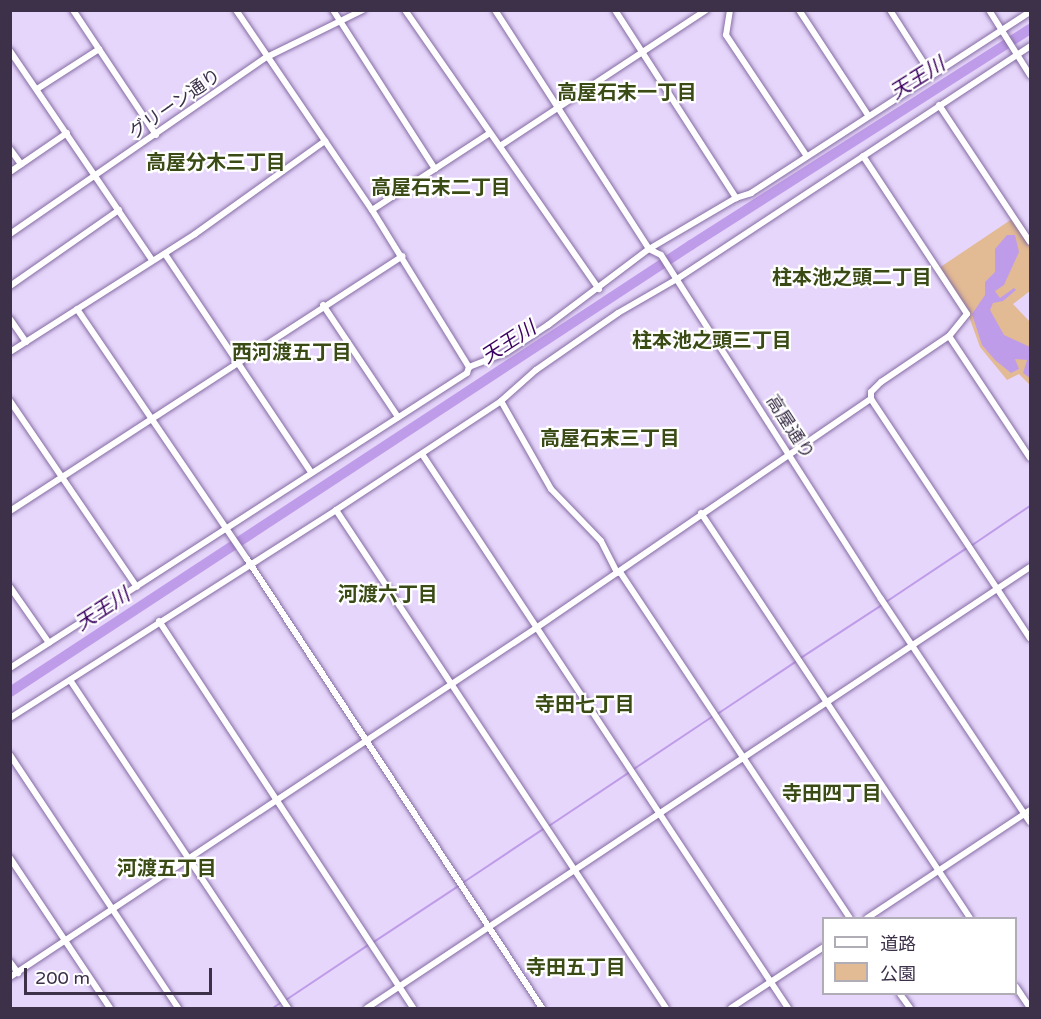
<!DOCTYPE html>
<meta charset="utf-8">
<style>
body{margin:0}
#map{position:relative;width:1041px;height:1019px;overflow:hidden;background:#e6d6fb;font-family:"Varela Round","Noto Sans JP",sans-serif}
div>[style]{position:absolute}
.green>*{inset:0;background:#e2ba93}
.water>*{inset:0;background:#bf9ce9}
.stream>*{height:1.5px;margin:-0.75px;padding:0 0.75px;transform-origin:0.75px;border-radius:0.75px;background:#bf9ce9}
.river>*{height:10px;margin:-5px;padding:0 5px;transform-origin:5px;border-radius:5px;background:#bf9ce9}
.roads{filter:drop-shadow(0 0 2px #856ca3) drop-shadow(0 0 2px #856ca3)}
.minor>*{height:6px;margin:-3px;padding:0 3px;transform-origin:3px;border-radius:3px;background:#fff}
span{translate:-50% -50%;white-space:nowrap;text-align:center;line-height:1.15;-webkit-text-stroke:4.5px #fff;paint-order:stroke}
.street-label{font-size:18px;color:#3c3149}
.water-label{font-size:20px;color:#3b0261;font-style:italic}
.neighbourhood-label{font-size:20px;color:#3a4b15;font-weight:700}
.frame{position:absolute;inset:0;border:12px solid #3c3149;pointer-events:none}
.legend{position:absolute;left:822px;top:917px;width:195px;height:78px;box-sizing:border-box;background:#fff;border:2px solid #b1adb6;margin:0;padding:8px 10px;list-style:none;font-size:18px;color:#3c3149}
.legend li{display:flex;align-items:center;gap:12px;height:30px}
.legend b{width:30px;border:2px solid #b1adb6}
.scale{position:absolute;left:24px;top:968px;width:188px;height:27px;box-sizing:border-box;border:3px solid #3c3149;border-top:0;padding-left:8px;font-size:18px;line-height:21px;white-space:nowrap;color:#3c3149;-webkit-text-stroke:4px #fff;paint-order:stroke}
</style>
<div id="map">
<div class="green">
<i style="clip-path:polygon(1012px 219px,1030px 246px,1030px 291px,1013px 304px,1030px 322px,1030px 385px,1019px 374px,1007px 380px,980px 347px,967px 311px,939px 268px)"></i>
</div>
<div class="water">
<i style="clip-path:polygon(1007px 235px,1015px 235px,1019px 252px,1004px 285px,995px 291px,1000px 298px,1014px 288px,1016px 290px,1003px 301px,993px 303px,990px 310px,1004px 335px,1030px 347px,1030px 378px,1023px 373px,1027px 360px,1015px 359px,1019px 369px,1011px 373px,995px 360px,982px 345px,972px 314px,985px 295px,985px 282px,995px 272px,995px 249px)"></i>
</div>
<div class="stream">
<i style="left:971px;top:546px;width:71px;rotate:-34.1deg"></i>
<i style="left:886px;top:602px;width:97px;rotate:-33.7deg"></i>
<i style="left:801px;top:658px;width:97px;rotate:-33.2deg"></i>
<i style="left:716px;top:715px;width:97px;rotate:-33.7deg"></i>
<i style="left:634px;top:769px;width:94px;rotate:-33.7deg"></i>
<i style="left:549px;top:826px;width:97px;rotate:-33.7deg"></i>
<i style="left:464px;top:882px;width:97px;rotate:-33.7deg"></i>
<i style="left:374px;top:942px;width:103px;rotate:-33.5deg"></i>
<i style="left:286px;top:1000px;width:101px;rotate:-33.7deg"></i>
<i style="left:273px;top:1008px;width:11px;rotate:-34deg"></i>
</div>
<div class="river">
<i style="left:10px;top:692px;width:815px;rotate:-33.28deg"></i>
<i style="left:691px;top:245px;width:402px;rotate:-32.5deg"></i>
</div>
<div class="roads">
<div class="minor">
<i style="left:73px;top:10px;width:150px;rotate:56.4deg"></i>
<i style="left:236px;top:10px;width:242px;rotate:55.8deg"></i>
<i style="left:372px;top:210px;width:185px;rotate:58.3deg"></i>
<i style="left:333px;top:10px;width:189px;rotate:57.3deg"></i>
<i style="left:405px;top:10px;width:340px;rotate:55.2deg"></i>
<i style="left:495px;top:10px;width:284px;rotate:57.2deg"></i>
<i style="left:649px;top:249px;width:13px;rotate:27deg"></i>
<i style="left:661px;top:255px;width:408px;rotate:57.4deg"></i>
<i style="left:881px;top:599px;width:268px;rotate:56.3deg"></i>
<i style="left:615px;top:10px;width:224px;rotate:57.2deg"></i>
<i style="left:730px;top:10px;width:25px;rotate:99deg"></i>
<i style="left:726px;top:35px;width:144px;rotate:56.3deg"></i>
<i style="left:799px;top:10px;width:126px;rotate:56.7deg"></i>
<i style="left:890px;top:10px;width:76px;rotate:57.4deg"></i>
<i style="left:989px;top:10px;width:77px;rotate:57.8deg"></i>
<i style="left:10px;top:51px;width:253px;rotate:55.8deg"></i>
<i style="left:37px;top:89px;width:74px;rotate:-32.8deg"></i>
<i style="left:939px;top:105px;width:164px;rotate:56.4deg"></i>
<i style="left:500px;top:146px;width:247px;rotate:-33.4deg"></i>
<i style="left:10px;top:149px;width:19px;rotate:54deg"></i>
<i style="left:863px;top:156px;width:189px;rotate:56.6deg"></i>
<i style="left:967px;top:314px;width:28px;rotate:129deg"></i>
<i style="left:949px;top:336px;width:82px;rotate:145.9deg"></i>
<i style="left:881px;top:382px;width:14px;rotate:135deg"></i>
<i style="left:871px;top:392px;width:7px;rotate:90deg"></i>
<i style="left:871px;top:399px;width:287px;rotate:56.4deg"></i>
<i style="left:10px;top:172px;width:69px;rotate:-34.4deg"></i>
<i style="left:372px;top:210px;width:139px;rotate:-33.2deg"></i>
<i style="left:10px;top:234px;width:312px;rotate:-34.6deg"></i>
<i style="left:267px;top:57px;width:107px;rotate:-26.1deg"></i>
<i style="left:165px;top:254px;width:262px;rotate:56.2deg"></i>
<i style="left:10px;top:286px;width:133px;rotate:-34.9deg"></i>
<i style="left:323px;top:305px;width:135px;rotate:56.2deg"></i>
<i style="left:77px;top:309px;width:302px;rotate:55.8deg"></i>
<i style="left:247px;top:559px;width:537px;rotate:56.69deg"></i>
<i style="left:10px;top:319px;width:28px;rotate:55deg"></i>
<i style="left:949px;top:336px;width:146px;rotate:56.4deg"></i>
<i style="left:10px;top:352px;width:219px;rotate:-32.5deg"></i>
<i style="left:195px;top:234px;width:160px;rotate:-35.6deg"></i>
<i style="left:10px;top:401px;width:225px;rotate:55.7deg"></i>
<i style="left:501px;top:401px;width:101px;rotate:60.4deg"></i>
<i style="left:551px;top:489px;width:72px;rotate:46.1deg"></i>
<i style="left:601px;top:541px;width:36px;rotate:63deg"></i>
<i style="left:422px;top:454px;width:664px;rotate:56.55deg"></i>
<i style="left:336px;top:510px;width:597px;rotate:56.47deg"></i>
<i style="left:10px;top:511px;width:468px;rotate:-33deg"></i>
<i style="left:701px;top:513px;width:486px;rotate:56.4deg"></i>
<i style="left:620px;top:572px;width:415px;rotate:56.4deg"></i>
<i style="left:10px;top:587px;width:68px;rotate:55.1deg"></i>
<i style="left:159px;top:621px;width:463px;rotate:56.7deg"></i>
<i style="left:10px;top:668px;width:544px;rotate:-32.84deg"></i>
<i style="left:467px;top:373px;width:6px;rotate:-72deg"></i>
<i style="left:469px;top:367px;width:41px;rotate:-21.5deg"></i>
<i style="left:507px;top:352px;width:49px;rotate:-33.4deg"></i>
<i style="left:548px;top:325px;width:126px;rotate:-37deg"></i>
<i style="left:649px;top:249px;width:101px;rotate:-30.4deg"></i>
<i style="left:736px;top:198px;width:16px;rotate:-18deg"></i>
<i style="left:751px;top:193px;width:333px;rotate:-33deg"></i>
<i style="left:70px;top:680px;width:394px;rotate:56.4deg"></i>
<i style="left:10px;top:718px;width:387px;rotate:-32.5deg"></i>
<i style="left:336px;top:510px;width:198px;rotate:-33.4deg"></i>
<i style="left:501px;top:401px;width:47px;rotate:-41.5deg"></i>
<i style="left:536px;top:370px;width:100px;rotate:-34.8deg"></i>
<i style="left:618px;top:313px;width:68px;rotate:-30deg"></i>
<i style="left:677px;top:279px;width:423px;rotate:-33.4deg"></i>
<i style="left:10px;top:755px;width:304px;rotate:56.4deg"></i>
<i style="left:10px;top:858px;width:180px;rotate:56.3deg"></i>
<i style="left:867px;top:918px;width:196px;rotate:-33.5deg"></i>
<i style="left:10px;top:962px;width:14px;rotate:54deg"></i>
<i style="left:10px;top:977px;width:631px;rotate:-33.56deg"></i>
<i style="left:536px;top:628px;width:406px;rotate:-34.4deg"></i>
<i style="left:1016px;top:987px;width:25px;rotate:56deg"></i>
<i style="left:900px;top:994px;width:17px;rotate:54deg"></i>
<i style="left:367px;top:1008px;width:796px;rotate:-33.63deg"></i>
<i style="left:731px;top:1008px;width:111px;rotate:-33.3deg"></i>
</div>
</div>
<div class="street-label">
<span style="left:175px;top:104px;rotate:-35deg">グリーン通り</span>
<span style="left:790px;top:427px;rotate:57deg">高屋通り</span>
</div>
<div class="water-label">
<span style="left:918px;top:79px;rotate:-32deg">天王川</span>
<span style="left:509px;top:343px;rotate:-33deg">天王川</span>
<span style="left:103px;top:610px;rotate:-33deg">天王川</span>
</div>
<div class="neighbourhood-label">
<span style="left:627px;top:93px">高屋石末一丁目</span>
<span style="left:216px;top:163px">高屋分木三丁目</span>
<span style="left:441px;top:188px">高屋石末二丁目</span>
<span style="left:852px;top:278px">柱本池之頭二丁目</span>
<span style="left:712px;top:341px">柱本池之頭三丁目</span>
<span style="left:292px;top:353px">西河渡五丁目</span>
<span style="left:610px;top:439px">高屋石末三丁目</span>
<span style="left:388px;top:595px">河渡六丁目</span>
<span style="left:585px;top:705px">寺田七丁目</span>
<span style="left:832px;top:794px">寺田四丁目</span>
<span style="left:167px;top:869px">河渡五丁目</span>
<span style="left:576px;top:968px">寺田五丁目</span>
</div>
<div class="frame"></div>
<ul class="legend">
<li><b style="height:8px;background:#fff"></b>道路</li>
<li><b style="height:16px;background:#e2ba93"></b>公園</li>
</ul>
<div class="scale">200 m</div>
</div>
